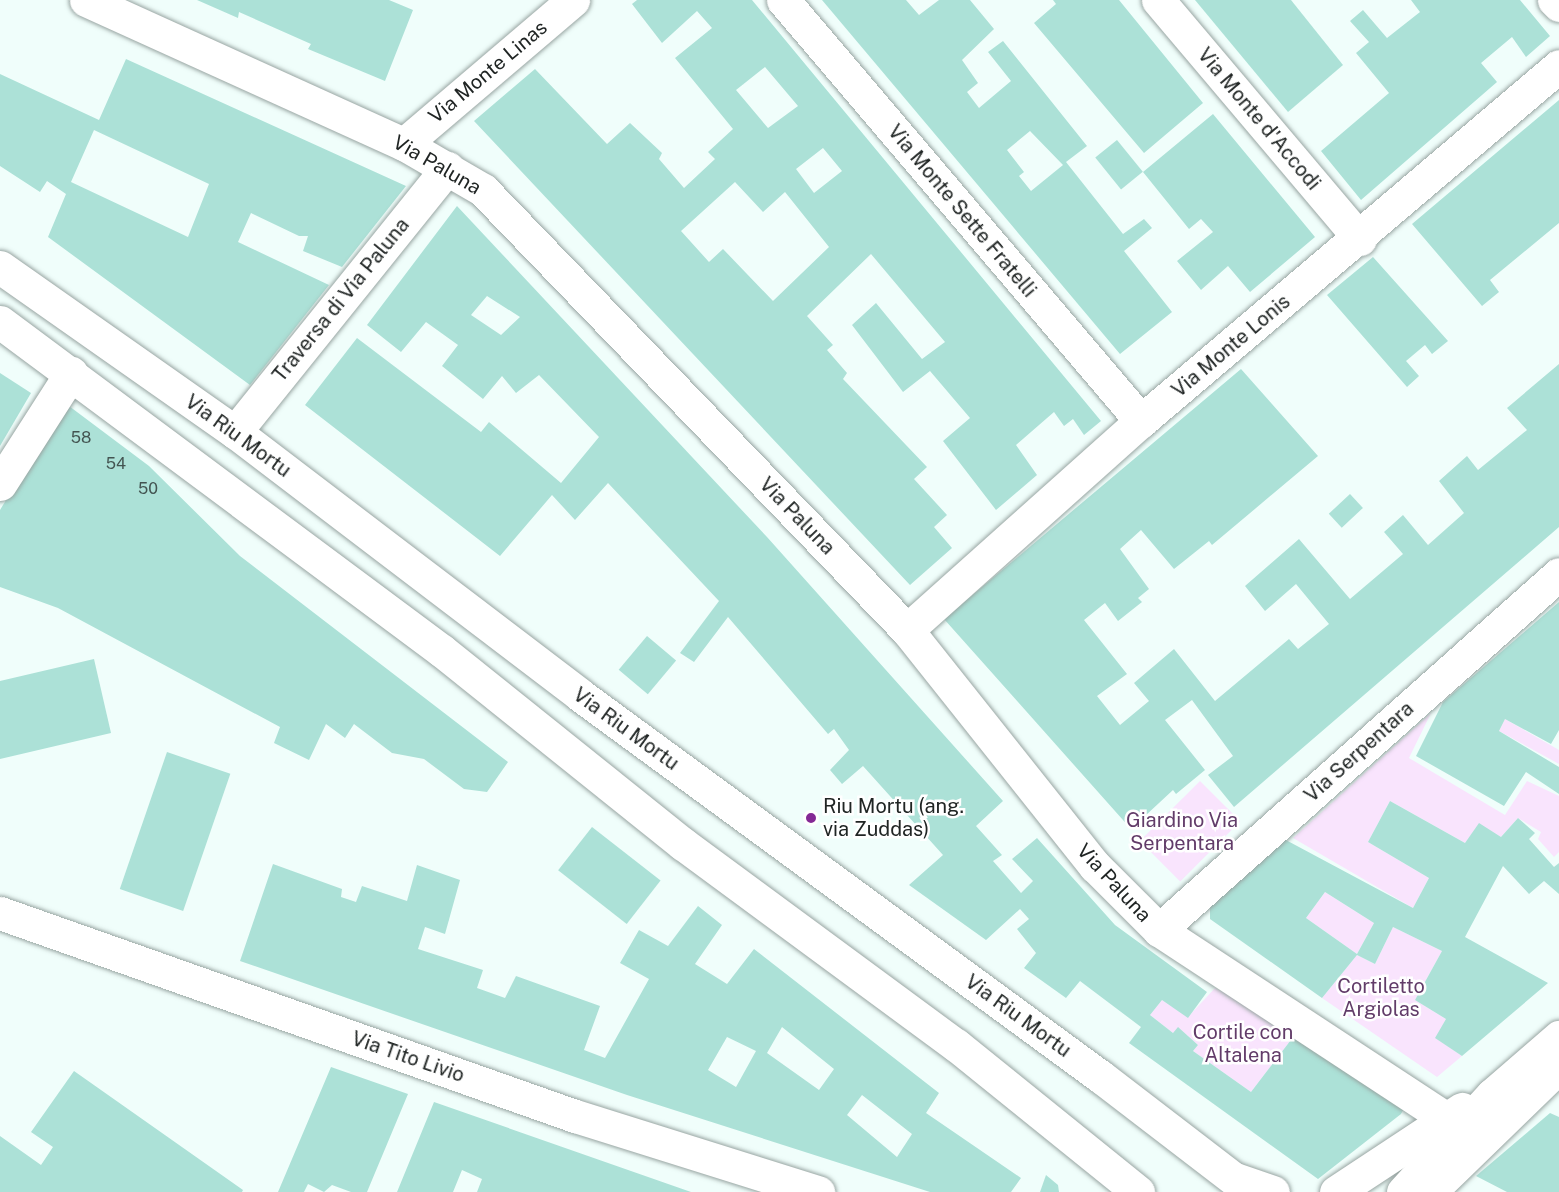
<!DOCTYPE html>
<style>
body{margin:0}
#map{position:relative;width:1559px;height:1192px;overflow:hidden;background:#f0fefb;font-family:"Public Sans",sans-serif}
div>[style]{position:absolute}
.green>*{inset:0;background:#f9e4fd;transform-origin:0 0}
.building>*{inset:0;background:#ace1d7;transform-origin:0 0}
.roads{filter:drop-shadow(0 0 2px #98a5a2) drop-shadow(0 0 2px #98a5a2)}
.minor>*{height:33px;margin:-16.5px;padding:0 16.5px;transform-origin:16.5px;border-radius:16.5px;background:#fff}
.major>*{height:33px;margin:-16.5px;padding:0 16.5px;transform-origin:16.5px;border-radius:16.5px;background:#fff}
.dots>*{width:16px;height:16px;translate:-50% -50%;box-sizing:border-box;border:3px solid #fff;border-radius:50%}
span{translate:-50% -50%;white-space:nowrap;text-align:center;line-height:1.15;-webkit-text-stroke:5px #fff;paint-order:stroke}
.number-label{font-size:16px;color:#435451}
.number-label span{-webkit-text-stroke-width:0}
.street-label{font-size:20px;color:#202524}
.poi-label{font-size:20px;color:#202524}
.left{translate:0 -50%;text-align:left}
.park-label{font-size:20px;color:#623c69}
</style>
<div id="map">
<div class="green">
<i style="clip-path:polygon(1431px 713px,1409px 758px,1505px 815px,1527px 781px,1559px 796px,1559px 852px,1554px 857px,1538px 839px,1541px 832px,1518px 818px,1501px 837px,1479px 824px,1465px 843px,1390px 801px,1368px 842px,1429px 878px,1413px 908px,1293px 838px)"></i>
<i style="clip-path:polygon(1505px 719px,1559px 750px,1559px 764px,1499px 731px)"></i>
<i style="left:1200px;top:781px;width:57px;height:85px;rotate:45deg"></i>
<i style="clip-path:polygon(1325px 892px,1374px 923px,1357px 954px,1306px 918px)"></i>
<i style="clip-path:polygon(1393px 927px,1442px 951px,1415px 1000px,1446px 1019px,1436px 1038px,1462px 1056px,1437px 1077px,1322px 998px,1357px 955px,1375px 964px)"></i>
<i style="clip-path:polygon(1215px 988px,1297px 1032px,1251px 1092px,1193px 1051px,1198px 1045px,1179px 1028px,1173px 1033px,1150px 1015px,1162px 1000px,1188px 1017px)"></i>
</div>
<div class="building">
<i style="clip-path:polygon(197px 0,389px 0,413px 10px,385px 81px,308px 49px,311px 44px,239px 12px,238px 18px)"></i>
<i style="clip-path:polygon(evenodd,637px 0,752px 0,1101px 421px,1084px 435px,1073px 419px,1064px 426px,1054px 412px,1016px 445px,1037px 475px,996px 510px,943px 441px,970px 418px,930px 371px,903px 392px,852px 325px,876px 303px,922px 359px,945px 342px,871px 254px,807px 316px,833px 345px,827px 350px,847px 373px,843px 379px,927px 467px,914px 479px,947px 515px,934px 527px,952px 548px,910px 585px,474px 121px,535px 69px,607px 144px,630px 123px,662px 153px,659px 159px,684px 188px,715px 159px,708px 152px,733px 129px,675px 58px,712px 28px,697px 11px,662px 43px,632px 4px,637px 0,765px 67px,798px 106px,768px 128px,736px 90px,765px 67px,637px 0,823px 148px,842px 171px,814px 193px,796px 169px,823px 148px,637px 0,735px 182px,763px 212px,785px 192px,829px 247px,773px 301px,723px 249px,709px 262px,681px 231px,735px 182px)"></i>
<i style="clip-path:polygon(evenodd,822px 0,906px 0,919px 15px,939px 0,970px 0,994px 29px,962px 60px,978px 83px,967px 92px,979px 108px,1011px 81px,988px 52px,1003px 41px,1087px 146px,1066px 162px,1123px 234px,1144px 219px,1152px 228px,1124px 251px,1172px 312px,1120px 354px,822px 0,1030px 131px,1063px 165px,1031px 191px,1019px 176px,1024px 172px,1007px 150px,1030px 131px)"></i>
<i style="clip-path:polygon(1053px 0,1119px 0,1203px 103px,1144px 153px,1034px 23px,1056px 4px)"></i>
<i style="clip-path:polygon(1195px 0,1291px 0,1343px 65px,1288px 112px)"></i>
<i style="clip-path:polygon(1411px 0,1520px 0,1550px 36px,1526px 57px,1512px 37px,1481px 63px,1497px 82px,1361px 200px,1321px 151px,1389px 93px,1356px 53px,1369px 42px,1350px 21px,1363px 10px,1387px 38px,1420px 12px)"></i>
<i style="clip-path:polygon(evenodd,126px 59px,406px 186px,342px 267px,303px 251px,308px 236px,299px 236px,251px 213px,238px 242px,329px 285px,250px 385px,48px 237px,66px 194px,47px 181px,40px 192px,0 166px,0 74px,99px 120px,126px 59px,94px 130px,209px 184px,188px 237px,71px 182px,94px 130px)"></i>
<i style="clip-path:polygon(1559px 100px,1559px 223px,1490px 280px,1499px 292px,1482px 306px,1412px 224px)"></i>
<i style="clip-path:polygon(1213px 114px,1315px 237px,1250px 292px,1228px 266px,1201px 290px,1177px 261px,1213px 232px,1201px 219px,1189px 229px,1143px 172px)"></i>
<i style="left:1117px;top:140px;width:41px;height:28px;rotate:51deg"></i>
<i style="clip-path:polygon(evenodd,457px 206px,767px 537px,1003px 801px,976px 826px,1002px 855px,993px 861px,1021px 893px,1033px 881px,1012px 859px,1037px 838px,1115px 925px,1207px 992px,1188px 1018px,1162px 1000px,1150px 1015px,1173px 1033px,1178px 1027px,1198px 1045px,1193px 1051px,1251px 1092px,1297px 1032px,1404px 1108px,1401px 1114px,1318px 1179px,1129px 1043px,1141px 1027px,1080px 981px,1066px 998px,1024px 968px,1036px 953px,1017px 929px,1029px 919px,1020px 909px,986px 940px,909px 885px,943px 855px,863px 766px,842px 784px,830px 770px,849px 750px,834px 729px,828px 734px,728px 617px,694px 662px,680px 653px,719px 601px,608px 483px,575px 520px,552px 495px,500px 556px,305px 405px,357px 338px,481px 432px,489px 422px,561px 483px,599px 437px,539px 375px,516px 393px,502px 376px,483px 399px,442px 366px,458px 345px,426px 322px,401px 352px,367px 325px,457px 206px,487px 296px,520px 317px,501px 335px,471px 315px,487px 296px)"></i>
<i style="clip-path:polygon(1373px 257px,1448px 341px,1432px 354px,1425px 345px,1406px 361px,1419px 376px,1407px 387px,1327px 295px)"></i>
<i style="clip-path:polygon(1559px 364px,1559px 527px,1234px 807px,1208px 775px,1233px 756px,1192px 700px,1165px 720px,1205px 770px,1176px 794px,1173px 790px,1131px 829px,944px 619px,1241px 369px,1318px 456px,1212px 545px,1209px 541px,1174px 569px,1141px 530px,1120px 549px,1149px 589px,1138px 598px,1142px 602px,1118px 621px,1105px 603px,1084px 620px,1127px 674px,1097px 696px,1120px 725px,1149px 701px,1134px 683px,1174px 649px,1215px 701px,1289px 639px,1298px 649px,1329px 624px,1296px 584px,1265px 611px,1245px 586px,1299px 539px,1350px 599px,1403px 554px,1384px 532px,1403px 515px,1428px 545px,1464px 513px,1439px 481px,1467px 456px,1478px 470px,1527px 430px,1507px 408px)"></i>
<i style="clip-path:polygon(0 373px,31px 393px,0 446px)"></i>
<i style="clip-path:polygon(65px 403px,149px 466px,240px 556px,508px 762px,487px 792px,464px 789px,424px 759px,392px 753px,354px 724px,345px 738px,326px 724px,309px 760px,274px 743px,280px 727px,58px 608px,0 587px,0 510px)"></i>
<i style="left:1350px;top:494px;width:19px;height:29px;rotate:47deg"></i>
<i style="clip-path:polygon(1559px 602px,1559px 730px,1551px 744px,1505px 719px,1499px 731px,1559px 767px,1559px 794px,1526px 772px,1504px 806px,1416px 756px,1443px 702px)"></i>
<i style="left:647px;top:636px;width:38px;height:44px;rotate:40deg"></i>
<i style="clip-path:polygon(94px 659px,111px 733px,0 759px,0 681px)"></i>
<i style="left:167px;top:752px;width:67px;height:145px;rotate:19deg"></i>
<i style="clip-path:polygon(evenodd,1390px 801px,1465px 843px,1479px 823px,1501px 837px,1518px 818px,1535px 833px,1529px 839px,1554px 867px,1559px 863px,1559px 894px,1544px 881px,1529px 894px,1503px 866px,1465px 937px,1548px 983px,1462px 1056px,1435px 1038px,1446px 1019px,1415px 1000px,1442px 951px,1393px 927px,1375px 964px,1357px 955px,1322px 998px,1210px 919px,1210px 904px,1284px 839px,1413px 908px,1429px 878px,1368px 842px,1390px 801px,1325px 892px,1374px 923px,1357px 954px,1306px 918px,1325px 892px)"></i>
<i style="left:592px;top:827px;width:87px;height:55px;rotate:38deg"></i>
<i style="clip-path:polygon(evenodd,273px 864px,342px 889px,341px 897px,356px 902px,362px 886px,407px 901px,417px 865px,460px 880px,445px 934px,425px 927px,418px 949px,483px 970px,477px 988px,505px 998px,516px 976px,600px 1006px,584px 1050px,605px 1058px,649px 979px,620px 963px,639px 930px,668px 946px,698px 906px,722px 925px,695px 964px,727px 984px,754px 949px,939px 1093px,926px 1113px,1021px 1178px,1011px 1192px,930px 1192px,627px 1095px,240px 961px,273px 864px,782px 1027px,834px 1069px,819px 1090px,767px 1053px,782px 1027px,273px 864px,727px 1037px,756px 1051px,736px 1087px,708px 1070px,727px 1037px,273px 864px,862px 1095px,912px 1134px,897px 1157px,847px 1115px,862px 1095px)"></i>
<i style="clip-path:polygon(331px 1067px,408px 1094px,367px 1192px,351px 1192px,332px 1185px,324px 1192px,308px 1184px,304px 1192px,278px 1192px)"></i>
<i style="clip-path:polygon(74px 1071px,243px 1190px,242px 1192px,0 1192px,0 1136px,41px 1165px,53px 1147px,31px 1132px)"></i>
<i style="clip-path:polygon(434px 1102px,691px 1192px,477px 1192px,482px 1179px,462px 1170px,453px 1192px,397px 1192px)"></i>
<i style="clip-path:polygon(1550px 1113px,1559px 1117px,1559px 1192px,1507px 1192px,1476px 1176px)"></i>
<i style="clip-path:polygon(1046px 1175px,1058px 1185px,1059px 1192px,1040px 1192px)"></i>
</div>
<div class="roads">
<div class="minor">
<i style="left:86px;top:0;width:349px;rotate:24.4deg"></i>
<i style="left:404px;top:144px;width:91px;rotate:30.2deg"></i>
<i style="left:483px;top:190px;width:611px;rotate:46.06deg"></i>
<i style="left:907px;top:630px;width:302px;rotate:51.5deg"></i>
<i style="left:1095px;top:866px;width:91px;rotate:45deg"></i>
<i style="left:1159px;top:930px;width:341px;rotate:33.3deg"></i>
<i style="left:783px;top:0;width:553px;rotate:49.62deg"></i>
<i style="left:1158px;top:0;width:313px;rotate:49.8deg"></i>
<i style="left:1554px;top:0;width:7px;rotate:45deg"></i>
<i style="left:404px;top:144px;width:222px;rotate:-40.4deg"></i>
<i style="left:235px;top:432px;width:339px;rotate:-51.2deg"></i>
<i style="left:0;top:484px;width:132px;rotate:-57.4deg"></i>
<i style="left:907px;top:630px;width:314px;rotate:-41.8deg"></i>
<i style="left:1141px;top:421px;width:548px;rotate:-40.34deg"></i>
<i style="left:0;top:913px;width:610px;rotate:19.45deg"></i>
<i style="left:575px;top:1116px;width:255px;rotate:17.4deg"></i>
<i style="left:1159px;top:930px;width:535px;rotate:-41.67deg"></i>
<i style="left:1235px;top:1179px;width:40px;rotate:18.9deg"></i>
<i style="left:1438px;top:1184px;width:158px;rotate:-44.2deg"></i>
<i style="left:1551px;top:1074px;width:17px;rotate:-62deg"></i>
<i style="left:1336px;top:1192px;width:151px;rotate:-33.4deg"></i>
<i style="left:1403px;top:1192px;width:132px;rotate:-47.5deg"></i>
<i style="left:1492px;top:1095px;width:89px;rotate:-40.9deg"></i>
</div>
<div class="major">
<i style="left:0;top:267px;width:287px;rotate:35.1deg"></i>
<i style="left:235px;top:432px;width:434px;rotate:37.3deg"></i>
<i style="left:580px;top:695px;width:646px;rotate:36.25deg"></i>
<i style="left:1101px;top:1077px;width:189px;rotate:37.5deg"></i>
<i style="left:0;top:322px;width:551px;rotate:36.66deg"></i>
<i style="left:442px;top:651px;width:309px;rotate:38.7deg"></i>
<i style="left:683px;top:844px;width:339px;rotate:36.4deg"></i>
<i style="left:956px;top:1045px;width:234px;rotate:38.9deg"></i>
</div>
</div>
<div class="dots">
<i style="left:811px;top:818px;background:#842995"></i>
</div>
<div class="number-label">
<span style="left:81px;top:438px">58</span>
<span style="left:116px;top:464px">54</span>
<span style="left:148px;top:489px">50</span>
</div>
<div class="street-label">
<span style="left:488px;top:72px;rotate:-40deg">Via Monte Linas</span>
<span style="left:1259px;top:119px;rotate:50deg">Via Monte d'Accodi</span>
<span style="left:437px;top:165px;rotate:30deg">Via Paluna</span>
<span style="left:962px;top:211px;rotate:50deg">Via Monte Sette Fratelli</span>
<span style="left:341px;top:300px;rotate:-51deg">Traversa di Via Paluna</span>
<span style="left:1231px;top:346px;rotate:-40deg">Via Monte Lonis</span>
<span style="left:238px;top:436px;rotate:36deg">Via Riu Mortu</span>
<span style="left:797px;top:516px;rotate:46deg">Via Paluna</span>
<span style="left:626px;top:729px;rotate:36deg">Via Riu Mortu</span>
<span style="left:1359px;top:752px;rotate:-42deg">Via Serpentara</span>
<span style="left:1114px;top:883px;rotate:47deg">Via Paluna</span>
<span style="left:1018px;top:1016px;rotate:36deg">Via Riu Mortu</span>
<span style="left:408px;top:1057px;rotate:19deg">Via Tito Livio</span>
</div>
<div class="poi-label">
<span class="left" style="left:823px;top:818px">Riu Mortu (ang.<br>via Zuddas)</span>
</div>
<div class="park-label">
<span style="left:1182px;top:832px">Giardino Via<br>Serpentara</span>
<span style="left:1381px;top:998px">Cortiletto<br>Argiolas</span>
<span style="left:1243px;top:1044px">Cortile con<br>Altalena</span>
</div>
</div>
